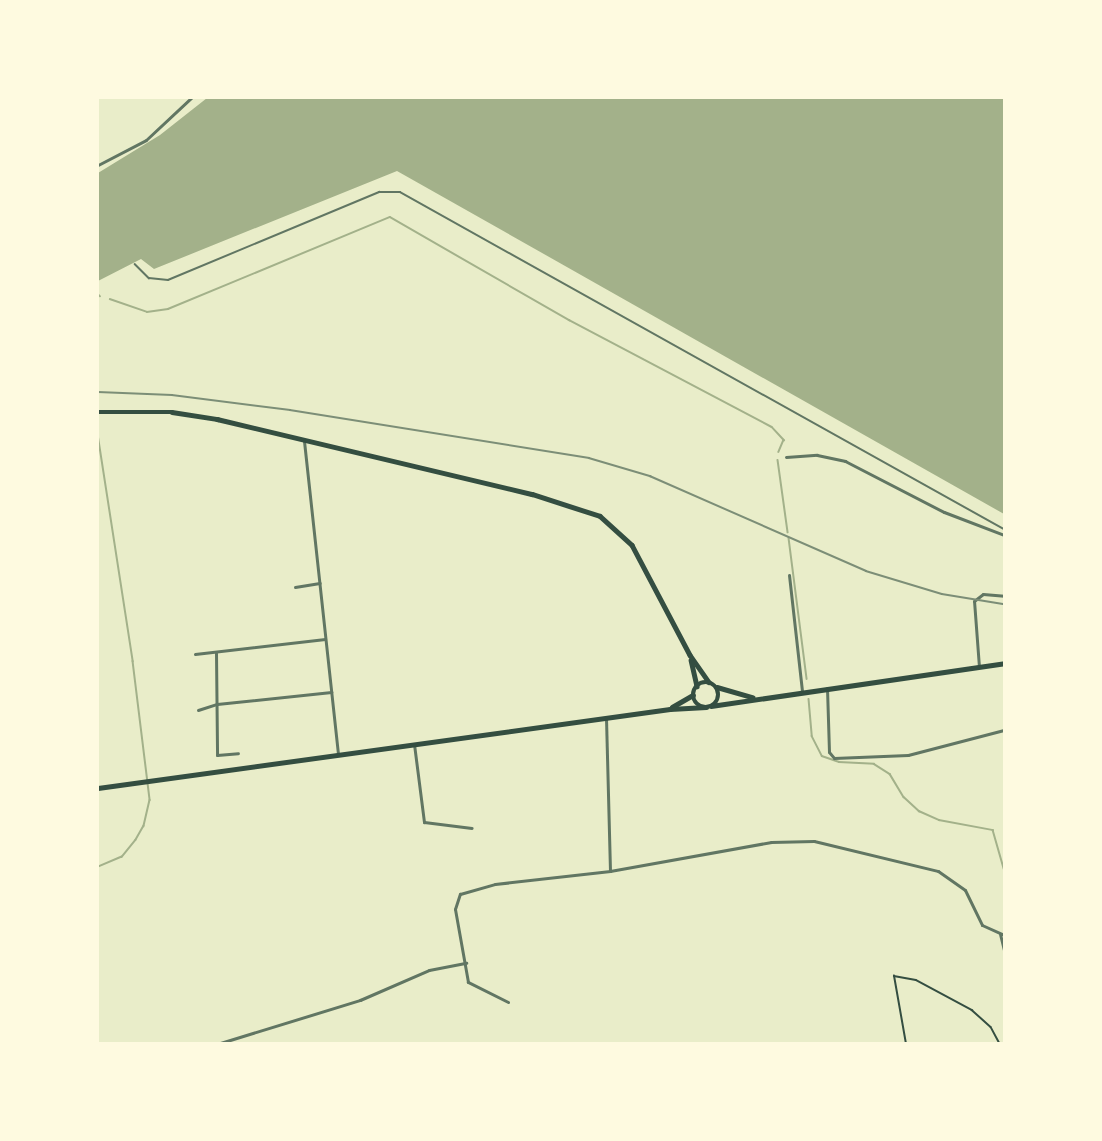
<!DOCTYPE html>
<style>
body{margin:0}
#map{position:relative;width:1102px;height:1141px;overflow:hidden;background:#e9edc9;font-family:Helvetica,sans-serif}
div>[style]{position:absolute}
.water>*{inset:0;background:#a3b18a}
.stream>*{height:1.5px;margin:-0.75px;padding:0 0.75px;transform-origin:0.75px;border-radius:0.75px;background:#a3b18a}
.path>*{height:1.5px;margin:-0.75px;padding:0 0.75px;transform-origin:0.75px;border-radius:0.75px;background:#344e41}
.service>*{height:1.5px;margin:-0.75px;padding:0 0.75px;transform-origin:0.75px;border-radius:0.75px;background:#617663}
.minor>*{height:3px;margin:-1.5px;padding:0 1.5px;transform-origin:1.5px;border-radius:1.5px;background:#617663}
.secondary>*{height:4.5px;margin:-2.25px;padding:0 2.25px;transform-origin:2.25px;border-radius:2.25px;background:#344e41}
.primary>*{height:4.5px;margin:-2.25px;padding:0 2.25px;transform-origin:2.25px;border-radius:2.25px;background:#344e41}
.primary>.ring{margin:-2.25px;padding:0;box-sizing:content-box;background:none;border:4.5px solid #344e41;border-radius:50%}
.rail>*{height:1.5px;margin:-0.75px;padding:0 0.75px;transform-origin:0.75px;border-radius:0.75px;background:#7c8e77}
span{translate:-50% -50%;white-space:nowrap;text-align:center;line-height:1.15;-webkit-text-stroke:4.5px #fefae0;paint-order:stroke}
.frame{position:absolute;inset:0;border:99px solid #fefae0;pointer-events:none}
</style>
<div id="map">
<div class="water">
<i style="clip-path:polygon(207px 98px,1004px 98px,1004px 514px,397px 171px,154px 269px,141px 259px,98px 281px,98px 173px,160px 135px)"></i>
</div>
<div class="stream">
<i style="left:98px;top:294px;width:3px;rotate:45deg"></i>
<i style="left:110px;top:299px;width:39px;rotate:19deg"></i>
<i style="left:147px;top:312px;width:21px;rotate:-8deg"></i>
<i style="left:168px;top:309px;width:240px;rotate:-22.5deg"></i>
<i style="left:390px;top:217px;width:207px;rotate:29.9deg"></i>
<i style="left:569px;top:320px;width:229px;rotate:27.8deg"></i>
<i style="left:772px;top:427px;width:18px;rotate:47deg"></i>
<i style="left:784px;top:440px;width:13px;rotate:113deg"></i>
<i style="left:98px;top:434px;width:230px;rotate:81.2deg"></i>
<i style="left:133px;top:661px;width:140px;rotate:83deg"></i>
<i style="left:150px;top:800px;width:27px;rotate:103deg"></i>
<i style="left:144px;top:826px;width:16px;rotate:120deg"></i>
<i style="left:136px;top:840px;width:22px;rotate:129deg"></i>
<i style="left:122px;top:857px;width:26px;rotate:157deg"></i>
<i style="left:778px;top:460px;width:73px;rotate:82.1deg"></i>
<i style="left:789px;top:538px;width:142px;rotate:82.7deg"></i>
<i style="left:809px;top:699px;width:37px;rotate:85deg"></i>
<i style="left:812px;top:736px;width:22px;rotate:63deg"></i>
<i style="left:822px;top:756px;width:18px;rotate:19deg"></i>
<i style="left:839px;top:762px;width:35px;rotate:3deg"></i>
<i style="left:874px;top:764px;width:19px;rotate:32deg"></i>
<i style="left:890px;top:774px;width:27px;rotate:59deg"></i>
<i style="left:904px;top:797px;width:21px;rotate:43deg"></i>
<i style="left:919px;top:811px;width:22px;rotate:24deg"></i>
<i style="left:939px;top:820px;width:55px;rotate:10.5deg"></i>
<i style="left:993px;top:830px;width:40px;rotate:74deg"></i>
</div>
<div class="path">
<i style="left:906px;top:1044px;width:69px;rotate:-100deg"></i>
<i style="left:894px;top:976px;width:22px;rotate:10deg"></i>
<i style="left:916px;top:980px;width:64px;rotate:28.2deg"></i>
<i style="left:972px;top:1010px;width:25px;rotate:42deg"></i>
<i style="left:991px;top:1027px;width:19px;rotate:62deg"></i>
</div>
<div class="service">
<i style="left:135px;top:264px;width:20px;rotate:45deg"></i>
<i style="left:149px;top:278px;width:19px;rotate:6deg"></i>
<i style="left:168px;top:280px;width:229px;rotate:-22.6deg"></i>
<i style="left:379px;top:192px;width:21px"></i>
<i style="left:400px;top:192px;width:692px;rotate:29.16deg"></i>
</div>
<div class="minor">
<i style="left:98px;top:165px;width:54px;rotate:-27.5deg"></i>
<i style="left:146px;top:140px;width:62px;rotate:-43deg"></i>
<i style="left:304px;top:441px;width:315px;rotate:83.8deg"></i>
<i style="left:786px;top:457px;width:31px;rotate:-4deg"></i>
<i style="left:817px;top:455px;width:29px;rotate:12deg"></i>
<i style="left:845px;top:461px;width:111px;rotate:27.3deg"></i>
<i style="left:944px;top:512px;width:64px;rotate:21deg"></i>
<i style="left:789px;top:575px;width:117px;rotate:83.6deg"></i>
<i style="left:295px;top:587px;width:25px;rotate:-9deg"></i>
<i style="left:216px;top:653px;width:102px;rotate:89.4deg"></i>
<i style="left:217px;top:755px;width:21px;rotate:-5deg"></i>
<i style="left:195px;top:654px;width:131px;rotate:-6.6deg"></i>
<i style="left:979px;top:667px;width:66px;rotate:-94.3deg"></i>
<i style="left:974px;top:601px;width:11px;rotate:-38deg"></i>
<i style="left:983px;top:594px;width:21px;rotate:5deg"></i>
<i style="left:827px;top:688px;width:64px;rotate:88.2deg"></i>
<i style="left:829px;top:752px;width:8px;rotate:50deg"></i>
<i style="left:834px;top:758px;width:74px;rotate:-2.3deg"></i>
<i style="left:908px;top:755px;width:99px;rotate:-14.6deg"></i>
<i style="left:198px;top:710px;width:20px;rotate:-18deg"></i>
<i style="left:217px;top:704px;width:115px;rotate:-6deg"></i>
<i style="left:606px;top:718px;width:153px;rotate:88.5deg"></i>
<i style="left:414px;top:744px;width:79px;rotate:82.7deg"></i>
<i style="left:424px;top:822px;width:48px;rotate:7.1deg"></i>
<i style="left:1000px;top:934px;width:16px;rotate:76deg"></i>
<i style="left:508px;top:1002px;width:45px;rotate:-153.4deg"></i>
<i style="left:468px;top:982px;width:74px;rotate:-100.1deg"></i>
<i style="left:455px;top:909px;width:16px;rotate:-72deg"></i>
<i style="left:460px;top:894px;width:36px;rotate:-16deg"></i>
<i style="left:495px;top:884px;width:116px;rotate:-6.4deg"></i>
<i style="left:610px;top:871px;width:164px;rotate:-10.2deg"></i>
<i style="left:771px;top:842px;width:43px;rotate:-1.3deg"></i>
<i style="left:814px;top:841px;width:128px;rotate:13.6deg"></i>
<i style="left:938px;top:871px;width:33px;rotate:35deg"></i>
<i style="left:965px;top:890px;width:39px;rotate:64deg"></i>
<i style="left:982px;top:925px;width:24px;rotate:24deg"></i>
<i style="left:217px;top:1044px;width:150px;rotate:-17.1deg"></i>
<i style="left:360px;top:1000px;width:75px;rotate:-23.5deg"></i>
<i style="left:429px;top:970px;width:38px;rotate:-11deg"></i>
</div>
<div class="secondary">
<i style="left:98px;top:412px;width:74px"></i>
<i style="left:172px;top:412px;width:46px;rotate:8.8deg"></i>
<i style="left:217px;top:419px;width:324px;rotate:13.4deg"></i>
<i style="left:532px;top:494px;width:71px;rotate:17.9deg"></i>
<i style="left:600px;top:516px;width:43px;rotate:42.2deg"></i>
<i style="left:632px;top:545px;width:124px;rotate:62.2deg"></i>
<i style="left:690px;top:655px;width:33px;rotate:55deg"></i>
<i style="left:691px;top:660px;width:27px;rotate:77deg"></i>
</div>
<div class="primary">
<i class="ring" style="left:693px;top:682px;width:21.5px;height:21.5px"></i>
<i style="left:717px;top:687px;width:37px;rotate:16deg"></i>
<i style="left:711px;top:706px;width:296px;rotate:-8.3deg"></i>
<i style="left:672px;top:707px;width:24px;rotate:-30deg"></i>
<i style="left:98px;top:788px;width:577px;rotate:-7.86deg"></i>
<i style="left:670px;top:709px;width:36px;rotate:-3deg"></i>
</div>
<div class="rail">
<i style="left:98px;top:392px;width:74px;rotate:2.3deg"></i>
<i style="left:172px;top:395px;width:119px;rotate:7.2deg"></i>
<i style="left:290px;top:410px;width:303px;rotate:9.1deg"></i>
<i style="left:589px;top:458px;width:64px;rotate:16.4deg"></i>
<i style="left:650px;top:476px;width:236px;rotate:23.7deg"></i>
<i style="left:866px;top:571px;width:79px;rotate:16.8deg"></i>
<i style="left:942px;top:594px;width:63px;rotate:9.2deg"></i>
</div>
<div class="frame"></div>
</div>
